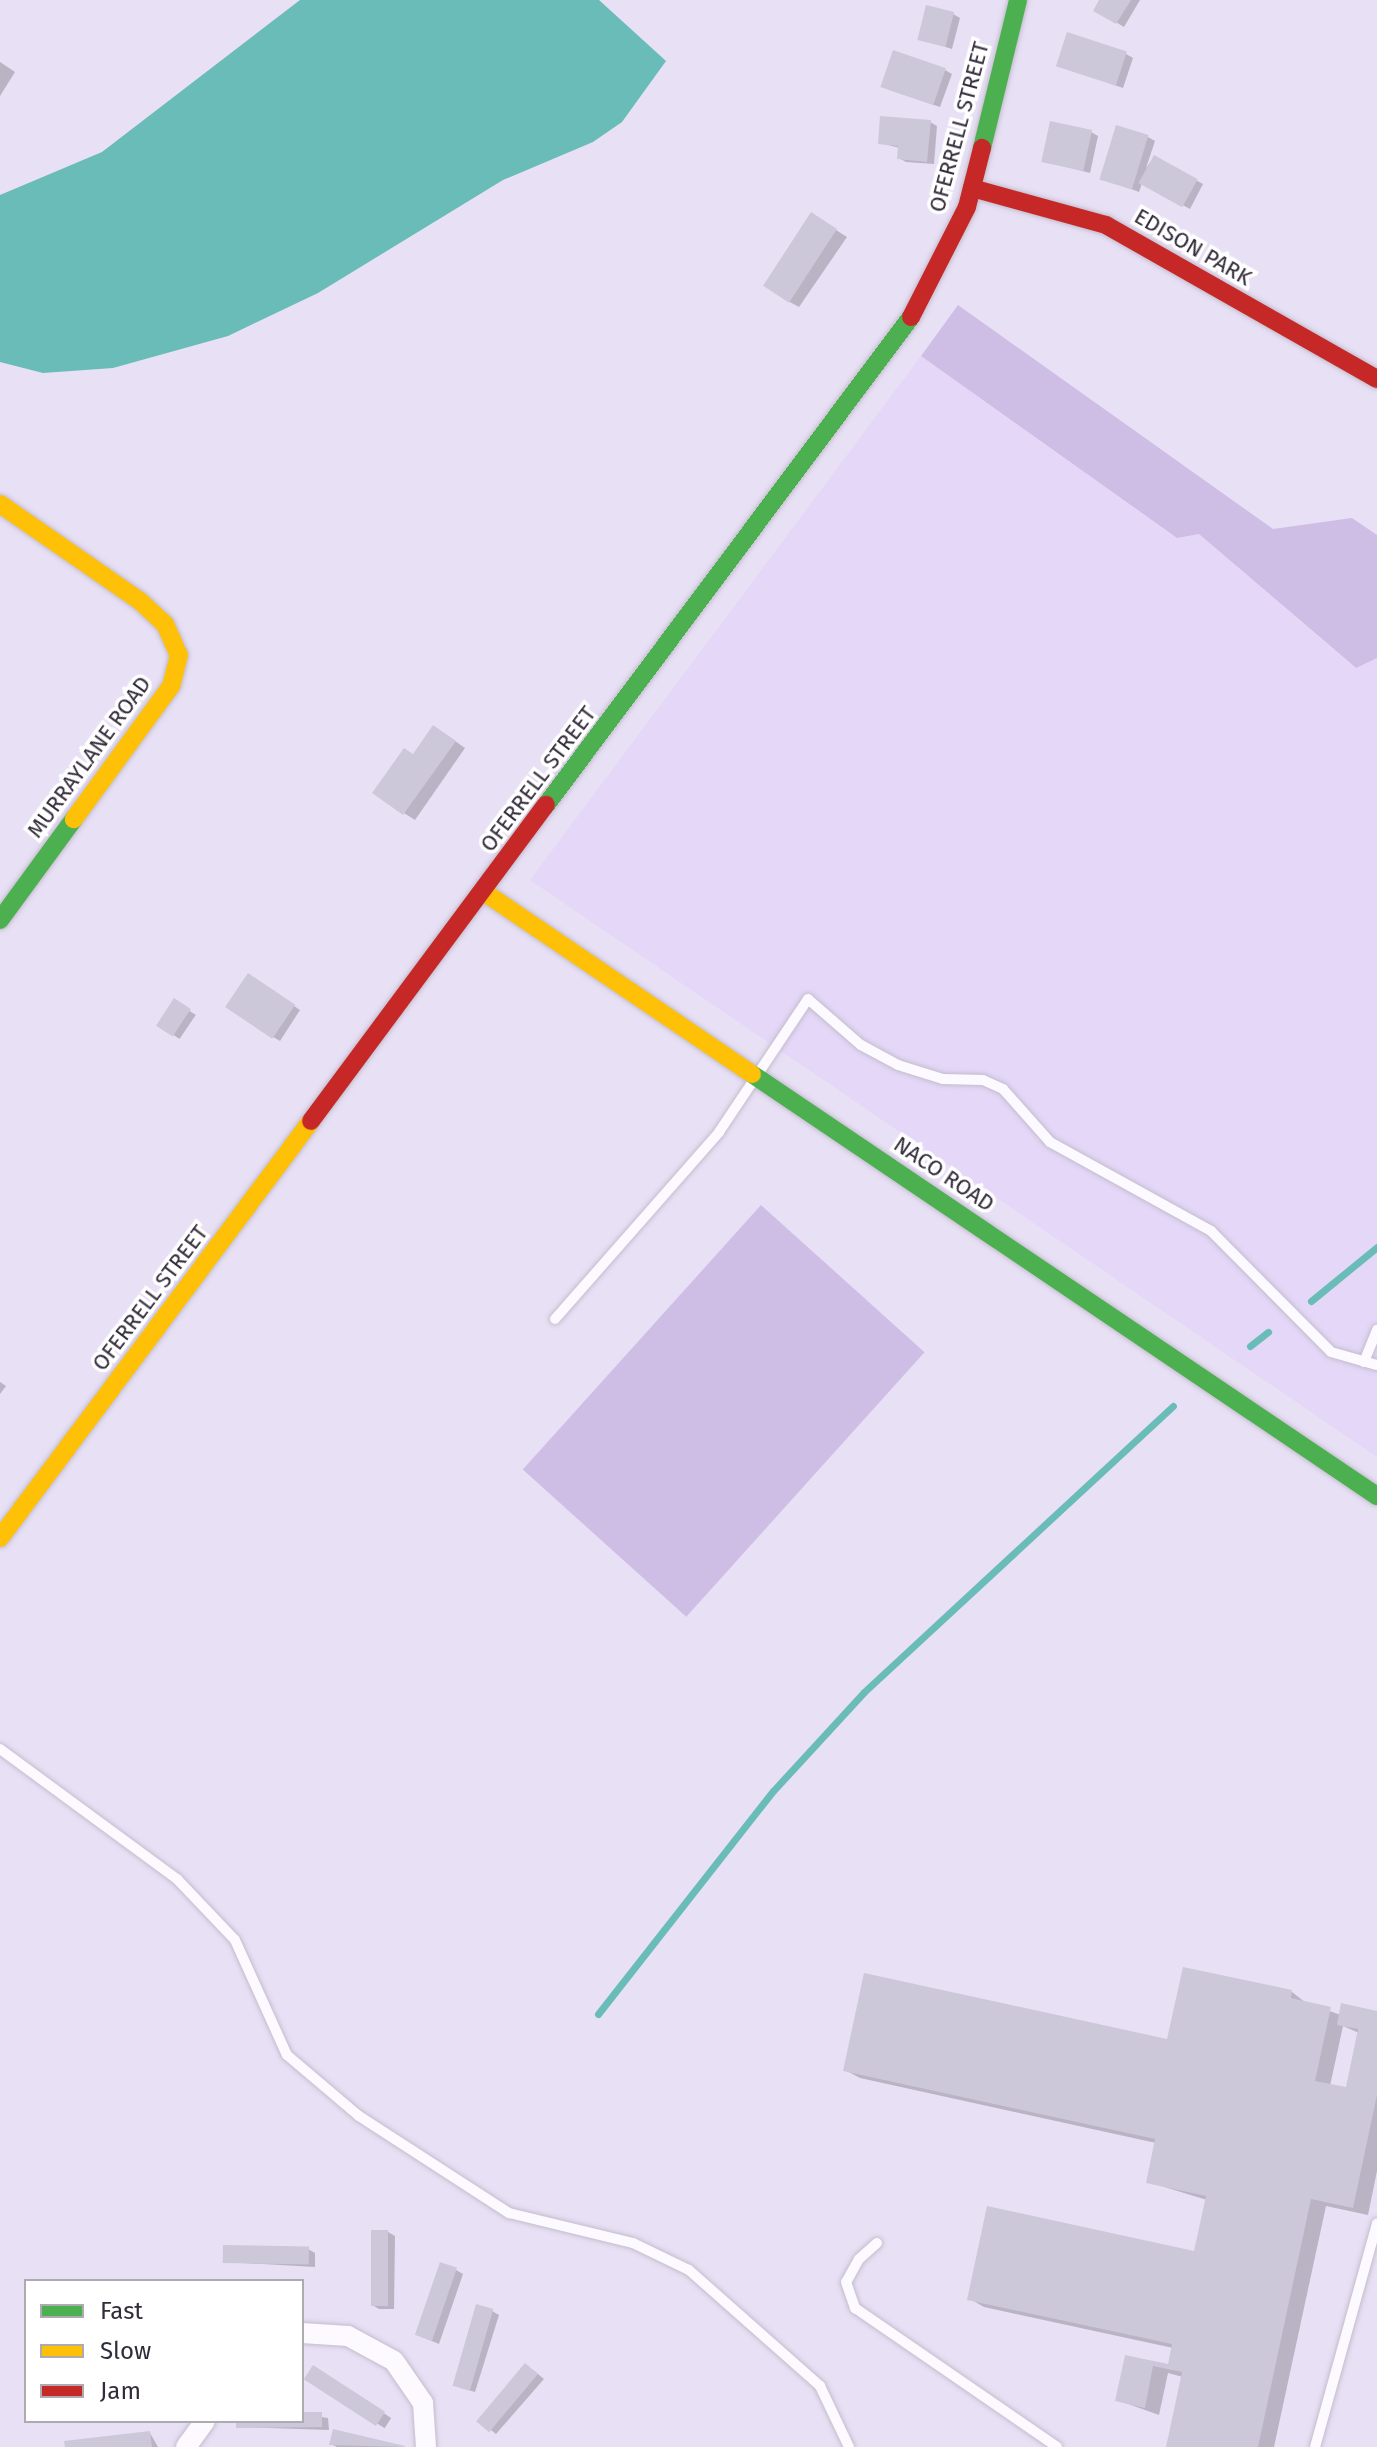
<!DOCTYPE html>
<style>
body{margin:0}
#map{position:relative;width:1377px;height:2447px;overflow:hidden;background:#e8e0f5;font-family:"Fira Sans",sans-serif}
div>[style]{position:absolute}
.built>*{inset:0;background:#e4d7f8}
.green>*{inset:0;background:#cebee5;transform-origin:0 0}
.water>*{inset:0;background:#69bcb7}
.shadow>*{inset:0;background:#0003;transform-origin:0 0}
.stream>*{height:7px;margin:-3.5px;padding:0 3.5px;transform-origin:3.5px;border-radius:3.5px;background:#69bcb7}
.building>*{inset:0;background:#ccc8d9;transform-origin:0 0}
.roads{filter:drop-shadow(0 0 2px #c3bdcd) drop-shadow(0 0 2px #c3bdcd)}
.lane>*{height:10px;margin:-5px;padding:0 5px;transform-origin:5px;border-radius:5px;background:#fcfafe}
.street>*{height:20px;margin:-10px;padding:0 10px;transform-origin:10px;border-radius:10px;background:#fcfafe}
.fast>*{height:18px;margin:-9px;padding:0 9px;transform-origin:9px;border-radius:9px;background:#4caf50}
.slow>*{height:18px;margin:-9px;padding:0 9px;transform-origin:9px;border-radius:9px;background:#ffc107}
.jam>*{height:18px;margin:-9px;padding:0 9px;transform-origin:9px;border-radius:9px;background:#c62828}
span{translate:-50% -50%;white-space:nowrap;text-align:center;line-height:1.15;-webkit-text-stroke:7px #fff;paint-order:stroke}
.street-label{font-size:22px;color:#322c3a}
.legend{position:absolute;left:24px;top:2279px;width:280px;height:144px;box-sizing:border-box;background:#fff;border:2px solid #adabb0;margin:0;padding:10px 14px;list-style:none;font-size:24px;color:#322c3a}
.legend li{display:flex;align-items:center;gap:16px;height:40px}
.legend b{width:40px;border:2px solid #adabb0}
</style>
<div id="map">
<div class="built">
<i style="clip-path:polygon(921px 356px,1176px 538px,1199px 534px,1355px 668px,1377px 658px,1377px 1457px,530px 880px)"></i>
</div>
<div class="green">
<i style="clip-path:polygon(958px 305px,1273px 529px,1352px 518px,1377px 535px,1377px 658px,1356px 668px,1199px 534px,1177px 538px,921px 356px)"></i>
<i style="left:761px;top:1205px;width:220px;height:356px;rotate:42deg"></i>
</div>
<div class="water">
<i style="clip-path:polygon(300px 0,599px 0,666px 61px,622px 122px,593px 142px,503px 180px,318px 293px,228px 336px,113px 368px,43px 373px,0 362px,0 195px,102px 152px)"></i>
</div>
<div class="shadow">
<i style="clip-path:polygon(1102px 0,1140px 0,1124px 27px,1096px 10px)"></i>
<i style="clip-path:polygon(953px 14px,960px 18px,952px 49px,920px 39px)"></i>
<i style="clip-path:polygon(1126px 54px,1133px 58px,1123px 88px,1058px 65px)"></i>
<i style="clip-path:polygon(0 62px,15px 72px,0 96px)"></i>
<i style="clip-path:polygon(945px 70px,952px 74px,940px 107px,890px 90px)"></i>
<i style="clip-path:polygon(930px 122px,937px 126px,934px 164px,906px 162px,899px 158px,900px 148px,880px 143px)"></i>
<i style="clip-path:polygon(1091px 132px,1098px 136px,1090px 173px,1044px 161px)"></i>
<i style="clip-path:polygon(1148px 137px,1155px 141px,1146px 168px,1154px 158px,1203px 184px,1190px 209px,1142px 183px,1139px 192px,1102px 178px)"></i>
<i style="clip-path:polygon(822px 221px,847px 237px,799px 307px,788px 301px)"></i>
<i style="clip-path:polygon(445px 734px,465px 748px,415px 820px,404px 813px)"></i>
<i style="clip-path:polygon(255px 980px,300px 1010px,280px 1041px,273px 1037px)"></i>
<i style="left:175px;top:1001px;width:25px;height:29px;rotate:34deg"></i>
<i style="clip-path:polygon(0 1382px,6px 1386px,0 1394px)"></i>
<i style="clip-path:polygon(evenodd,1184px 1969px,1292px 1992px,1306px 2003px,1341px 2015px,1377px 2013px,1377px 2171px,1368px 2215px,1326px 2206px,1274px 2447px,1168px 2447px,1183px 2377px,1168px 2373px,1159px 2415px,1117px 2400px,1127px 2357px,1170px 2366px,1173px 2348px,984px 2307px,970px 2299px,1196px 2253px,1207px 2200px,1148px 2182px,1156px 2143px,860px 2078px,845px 2070px,1169px 2041px,1184px 1969px,1343px 2026px,1359px 2033px,1347px 2090px,1330px 2086px,1343px 2026px)"></i>
<i style="clip-path:polygon(388px 2232px,395px 2236px,394px 2309px,379px 2309px,372px 2305px)"></i>
<i style="clip-path:polygon(308px 2249px,315px 2253px,315px 2267px,225px 2262px)"></i>
<i style="clip-path:polygon(456px 2270px,463px 2274px,439px 2344px,417px 2335px)"></i>
<i style="clip-path:polygon(492px 2311px,499px 2315px,475px 2392px,461px 2388px)"></i>
<i style="left:314px;top:2368px;width:92px;height:12px;rotate:33deg"></i>
<i style="clip-path:polygon(533px 2370px,544px 2379px,496px 2434px,478px 2420px)"></i>
<i style="clip-path:polygon(302px 2414px,328px 2418px,329px 2430px,238px 2427px,238px 2421px,302px 2421px)"></i>
<i style="clip-path:polygon(334px 2431px,401px 2447px,337px 2447px,331px 2444px)"></i>
<i style="clip-path:polygon(150px 2433px,158px 2447px,67px 2447px)"></i>
</div>
<div class="stream">
<i style="left:1311px;top:1301px;width:85px;rotate:-39.3deg"></i>
<i style="left:1250px;top:1346px;width:23px;rotate:-38deg"></i>
<i style="left:598px;top:2014px;width:283px;rotate:-51.9deg"></i>
<i style="left:773px;top:1791px;width:134px;rotate:-47.4deg"></i>
<i style="left:864px;top:1692px;width:421px;rotate:-42.8deg"></i>
</div>
<div class="building">
<i style="clip-path:polygon(1099px 0,1131px 0,1116px 24px,1093px 11px)"></i>
<i style="left:926px;top:5px;width:29px;height:36px;rotate:14deg"></i>
<i style="left:1067px;top:32px;width:63px;height:36px;rotate:18deg"></i>
<i style="left:893px;top:50px;width:56px;height:39px;rotate:19deg"></i>
<i style="clip-path:polygon(880px 116px,931px 120px,927px 162px,897px 159px,898px 146px,878px 144px)"></i>
<i style="left:1050px;top:121px;width:43px;height:42px;rotate:12deg"></i>
<i style="left:1116px;top:125px;width:34px;height:57px;rotate:17deg"></i>
<i style="left:1154px;top:155px;width:50px;height:32px;rotate:29deg"></i>
<i style="left:811px;top:212px;width:31px;height:88px;rotate:33deg"></i>
<i style="clip-path:polygon(433px 725px,456px 741px,403px 815px,372px 793px,404px 748px,413px 754px)"></i>
<i style="left:248px;top:973px;width:57px;height:41px;rotate:34deg"></i>
<i style="left:174px;top:998px;width:20px;height:33px;rotate:33deg"></i>
<i style="clip-path:polygon(1183px 1967px,1292px 1990px,1291px 1998px,1331px 2007px,1315px 2081px,1346px 2087px,1358px 2029px,1337px 2025px,1341px 2003px,1377px 2011px,1377px 2095px,1353px 2208px,1311px 2199px,1258px 2447px,1166px 2447px,1182px 2372px,1153px 2366px,1145px 2408px,1115px 2401px,1125px 2355px,1168px 2364px,1172px 2344px,967px 2300px,987px 2206px,1194px 2251px,1206px 2196px,1146px 2183px,1155px 2139px,843px 2071px,864px 1973px,1167px 2039px)"></i>
<i style="left:371px;top:2230px;width:17px;height:76px"></i>
<i style="left:223px;top:2245px;width:86px;height:18px;rotate:1deg"></i>
<i style="left:440px;top:2262px;width:18px;height:77px;rotate:19deg"></i>
<i style="left:476px;top:2304px;width:18px;height:85px;rotate:16deg"></i>
<i style="left:525px;top:2363px;width:17px;height:76px;rotate:40deg"></i>
<i style="left:313px;top:2365px;width:86px;height:17px;rotate:33deg"></i>
<i style="clip-path:polygon(302px 2412px,322px 2412px,322px 2427px,236px 2428px,236px 2421px,302px 2421px)"></i>
<i style="clip-path:polygon(333px 2429px,405px 2446px,405px 2447px,329px 2445px)"></i>
<i style="clip-path:polygon(150px 2431px,152px 2447px,65px 2447px,64px 2441px)"></i>
</div>
<div class="roads">
<div class="lane">
<i style="left:555px;top:1319px;width:249px;rotate:-48.7deg"></i>
<i style="left:719px;top:1132px;width:160px;rotate:-56.2deg"></i>
<i style="left:808px;top:999px;width:70px;rotate:41deg"></i>
<i style="left:861px;top:1045px;width:42px;rotate:28.4deg"></i>
<i style="left:898px;top:1065px;width:47px;rotate:17.3deg"></i>
<i style="left:943px;top:1079px;width:40px;rotate:1.4deg"></i>
<i style="left:983px;top:1080px;width:22px;rotate:24deg"></i>
<i style="left:1003px;top:1089px;width:71px;rotate:48.4deg"></i>
<i style="left:1050px;top:1142px;width:184px;rotate:28.9deg"></i>
<i style="left:1211px;top:1231px;width:170px;rotate:45.2deg"></i>
<i style="left:1331px;top:1352px;width:48px;rotate:15.8deg"></i>
<i style="left:1364px;top:1362px;width:35px;rotate:-68deg"></i>
<i style="left:0;top:1749px;width:220px;rotate:36.3deg"></i>
<i style="left:177px;top:1879px;width:84px;rotate:46.4deg"></i>
<i style="left:235px;top:1940px;width:126px;rotate:65.7deg"></i>
<i style="left:287px;top:2055px;width:94px;rotate:40.3deg"></i>
<i style="left:359px;top:2116px;width:179px;rotate:32.9deg"></i>
<i style="left:509px;top:2213px;width:128px;rotate:13.6deg"></i>
<i style="left:633px;top:2243px;width:62px;rotate:25.7deg"></i>
<i style="left:689px;top:2270px;width:175px;rotate:41.5deg"></i>
<i style="left:820px;top:2386px;width:68px;rotate:64.6deg"></i>
<i style="left:877px;top:2243px;width:24px;rotate:138deg"></i>
<i style="left:859px;top:2259px;width:26px;rotate:119deg"></i>
<i style="left:846px;top:2282px;width:28px;rotate:71deg"></i>
<i style="left:855px;top:2308px;width:245px;rotate:34.5deg"></i>
<i style="left:1315px;top:2447px;width:232px;rotate:-74.5deg"></i>
</div>
<div class="street">
<i style="left:302px;top:2333px;width:46px;rotate:3.7deg"></i>
<i style="left:348px;top:2336px;width:52px;rotate:28.5deg"></i>
<i style="left:394px;top:2361px;width:51px;rotate:55.4deg"></i>
<i style="left:423px;top:2403px;width:44px;rotate:86.1deg"></i>
<i style="left:186px;top:2447px;width:32px;rotate:-54deg"></i>
</div>
<div class="fast">
<i style="left:982px;top:148px;width:152px;rotate:-76.3deg"></i>
<i style="left:546px;top:805px;width:609px;rotate:-53.21deg"></i>
<i style="left:0;top:920px;width:125px;rotate:-53.8deg"></i>
<i style="left:752px;top:1074px;width:754px;rotate:34.03deg"></i>
</div>
<div class="slow">
<i style="left:0;top:504px;width:170px;rotate:34.7deg"></i>
<i style="left:140px;top:601px;width:34px;rotate:43deg"></i>
<i style="left:165px;top:624px;width:34px;rotate:66deg"></i>
<i style="left:179px;top:655px;width:32px;rotate:104deg"></i>
<i style="left:171px;top:686px;width:165px;rotate:126.1deg"></i>
<i style="left:484px;top:892px;width:324px;rotate:34.2deg"></i>
<i style="left:0;top:1538px;width:520px;rotate:-53.28deg"></i>
</div>
<div class="jam">
<i style="left:972px;top:188px;width:139px;rotate:15.4deg"></i>
<i style="left:1106px;top:225px;width:312px;rotate:29.6deg"></i>
<i style="left:911px;top:317px;width:123px;rotate:-63deg"></i>
<i style="left:967px;top:207px;width:61px;rotate:-75.7deg"></i>
<i style="left:311px;top:1121px;width:394px;rotate:-53.4deg"></i>
</div>
</div>
<div class="street-label">
<span style="left:959px;top:127px;rotate:-75deg">OFERRELL STREET</span>
<span style="left:1193px;top:247px;rotate:30deg">EDISON PARK</span>
<span style="left:89px;top:757px;rotate:-54deg">MURRAYLANE ROAD</span>
<span style="left:538px;top:779px;rotate:-53deg">OFERRELL STREET</span>
<span style="left:944px;top:1174px;rotate:34deg">NACO ROAD</span>
<span style="left:150px;top:1298px;rotate:-53deg">OFERRELL STREET</span>
</div>
<ul class="legend">
<li><b style="height:10px;background:#4caf50"></b>Fast</li>
<li><b style="height:10px;background:#ffc107"></b>Slow</li>
<li><b style="height:10px;background:#c62828"></b>Jam</li>
</ul>
</div>
